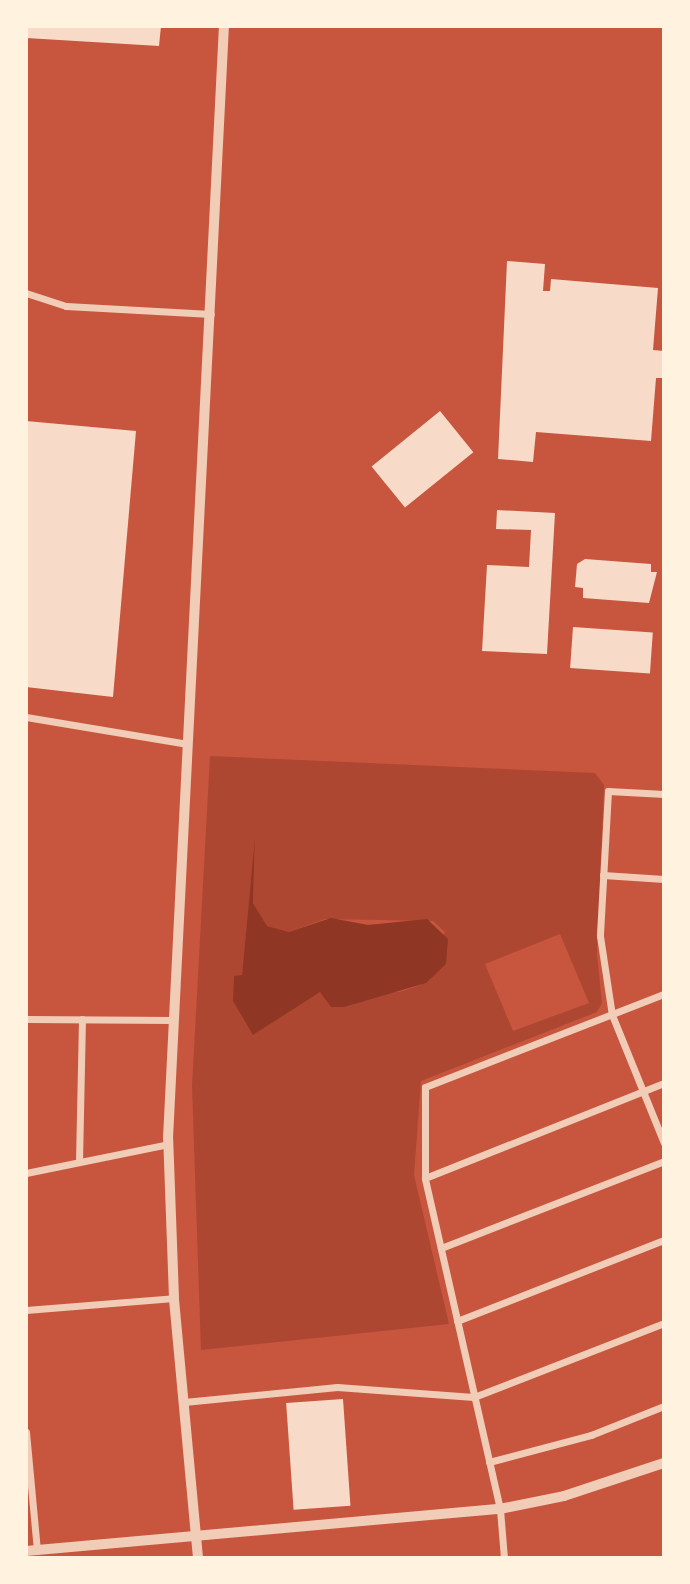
<!DOCTYPE html>
<style>
body{margin:0}
#map{position:relative;width:690px;height:1584px;overflow:hidden;background:#c8553d;font-family:"Times New Roman",serif}
div>[style]{position:absolute}
.green>*{inset:0;background:#ae4732}
.water>*{inset:0;background:#8f3625}
.building>*{inset:0;background:#f7dbc8;transform-origin:0 0}
.minor>*{height:7px;margin:-3.5px;padding:0 3.5px;transform-origin:3.5px;border-radius:3.5px;background:#f1ccb7}
.tertiary>*{height:10px;margin:-5px;padding:0 5px;transform-origin:5px;border-radius:5px;background:#f1ccb7}
span{translate:-50% -50%;white-space:nowrap;text-align:center;line-height:1.15;-webkit-text-stroke:7px #fff3e0;paint-order:stroke}
.frame{position:absolute;inset:0;border:28px solid #fff3e0;pointer-events:none}
</style>
<div id="map">
<div class="green">
<i style="clip-path:polygon(evenodd,210px 756px,595px 773px,604px 785px,597px 954px,602px 1003px,597px 1012px,421px 1081px,414px 1175px,449px 1324px,201px 1350px,192px 1086px,210px 756px,255px 836px,253px 903px,267px 926px,289px 932px,325px 919px,433px 921px,445px 932px,421px 985px,399px 992px,321px 991px,254px 1034px,234px 976px,242px 976px,255px 836px,210px 756px,560px 934px,589px 1003px,513px 1031px,485px 964px,560px 934px)"></i>
</div>
<div class="water">
<i style="clip-path:polygon(255px 836px,253px 903px,267px 926px,289px 932px,331px 918px,368px 925px,427px 919px,448px 939px,446px 964px,426px 983px,344px 1007px,331px 1007px,320px 992px,253px 1035px,233px 1001px,234px 976px,242px 975px)"></i>
</div>
<div class="building">
<i style="clip-path:polygon(26px 26px,161px 26px,159px 46px,26px 38px)"></i>
<i style="clip-path:polygon(507px 261px,545px 264px,543px 291px,550px 291px,551px 279px,658px 288px,653px 350px,664px 351px,664px 378px,656px 378px,651px 441px,536px 432px,533px 462px,498px 459px)"></i>
<i style="left:440px;top:411px;width:53px;height:88px;rotate:51deg"></i>
<i style="clip-path:polygon(26px 421px,136px 431px,113px 697px,26px 687px)"></i>
<i style="clip-path:polygon(497px 510px,555px 513px,547px 654px,482px 651px,487px 565px,529px 567px,531px 530px,496px 529px)"></i>
<i style="clip-path:polygon(585px 559px,651px 564px,651px 572px,657px 572px,649px 603px,583px 598px,583px 588px,575px 587px,577px 564px)"></i>
<i style="left:573px;top:627px;width:80px;height:41px;rotate:4deg"></i>
<i style="left:343px;top:1399px;width:107px;height:57px;rotate:86deg"></i>
</div>
<div class="minor">
<i style="left:26px;top:293px;width:42px;rotate:18deg"></i>
<i style="left:66px;top:306px;width:145px;rotate:3.2deg"></i>
<i style="left:26px;top:717px;width:164px;rotate:9.5deg"></i>
<i style="left:664px;top:794px;width:56px;rotate:-176.9deg"></i>
<i style="left:608px;top:791px;width:145px;rotate:93.2deg"></i>
<i style="left:600px;top:936px;width:80px;rotate:81.4deg"></i>
<i style="left:612px;top:1015px;width:138px;rotate:67.9deg"></i>
<i style="left:603px;top:875px;width:61px;rotate:3.8deg"></i>
<i style="left:26px;top:1019px;width:147px;rotate:0.4deg"></i>
<i style="left:79px;top:1162px;width:143px;rotate:-88.8deg"></i>
<i style="left:26px;top:1173px;width:145px;rotate:-11.5deg"></i>
<i style="left:425px;top:1178px;width:257px;rotate:-21.7deg"></i>
<i style="left:441px;top:1248px;width:239px;rotate:-21.3deg"></i>
<i style="left:26px;top:1310px;width:148px;rotate:-4.6deg"></i>
<i style="left:457px;top:1321px;width:222px;rotate:-21.4deg"></i>
<i style="left:184px;top:1402px;width:154px;rotate:-5.6deg"></i>
<i style="left:337px;top:1387px;width:137px;rotate:4.2deg"></i>
<i style="left:474px;top:1397px;width:204px;rotate:-21.3deg"></i>
<i style="left:26px;top:1432px;width:119px;rotate:84.7deg"></i>
<i style="left:489px;top:1462px;width:106px;rotate:-14.8deg"></i>
<i style="left:591px;top:1435px;width:79px;rotate:-21.7deg"></i>
<i style="left:504px;top:1558px;width:49px;rotate:-94.7deg"></i>
<i style="left:500px;top:1509px;width:339px;rotate:-102.8deg"></i>
<i style="left:425px;top:1178px;width:91px;rotate:-90deg"></i>
<i style="left:425px;top:1087px;width:256px;rotate:-21.3deg"></i>
</div>
<div class="tertiary">
<i style="left:26px;top:1551px;width:476px;rotate:-5.1deg"></i>
<i style="left:500px;top:1509px;width:65px;rotate:-11.5deg"></i>
<i style="left:564px;top:1496px;width:105px;rotate:-18.3deg"></i>
<i style="left:198px;top:1558px;width:261px;rotate:-95.3deg"></i>
<i style="left:174px;top:1298px;width:160px;rotate:-92.1deg"></i>
<i style="left:168px;top:1138px;width:1113px;rotate:-87.12deg"></i>
</div>
<div class="frame"></div>
</div>
